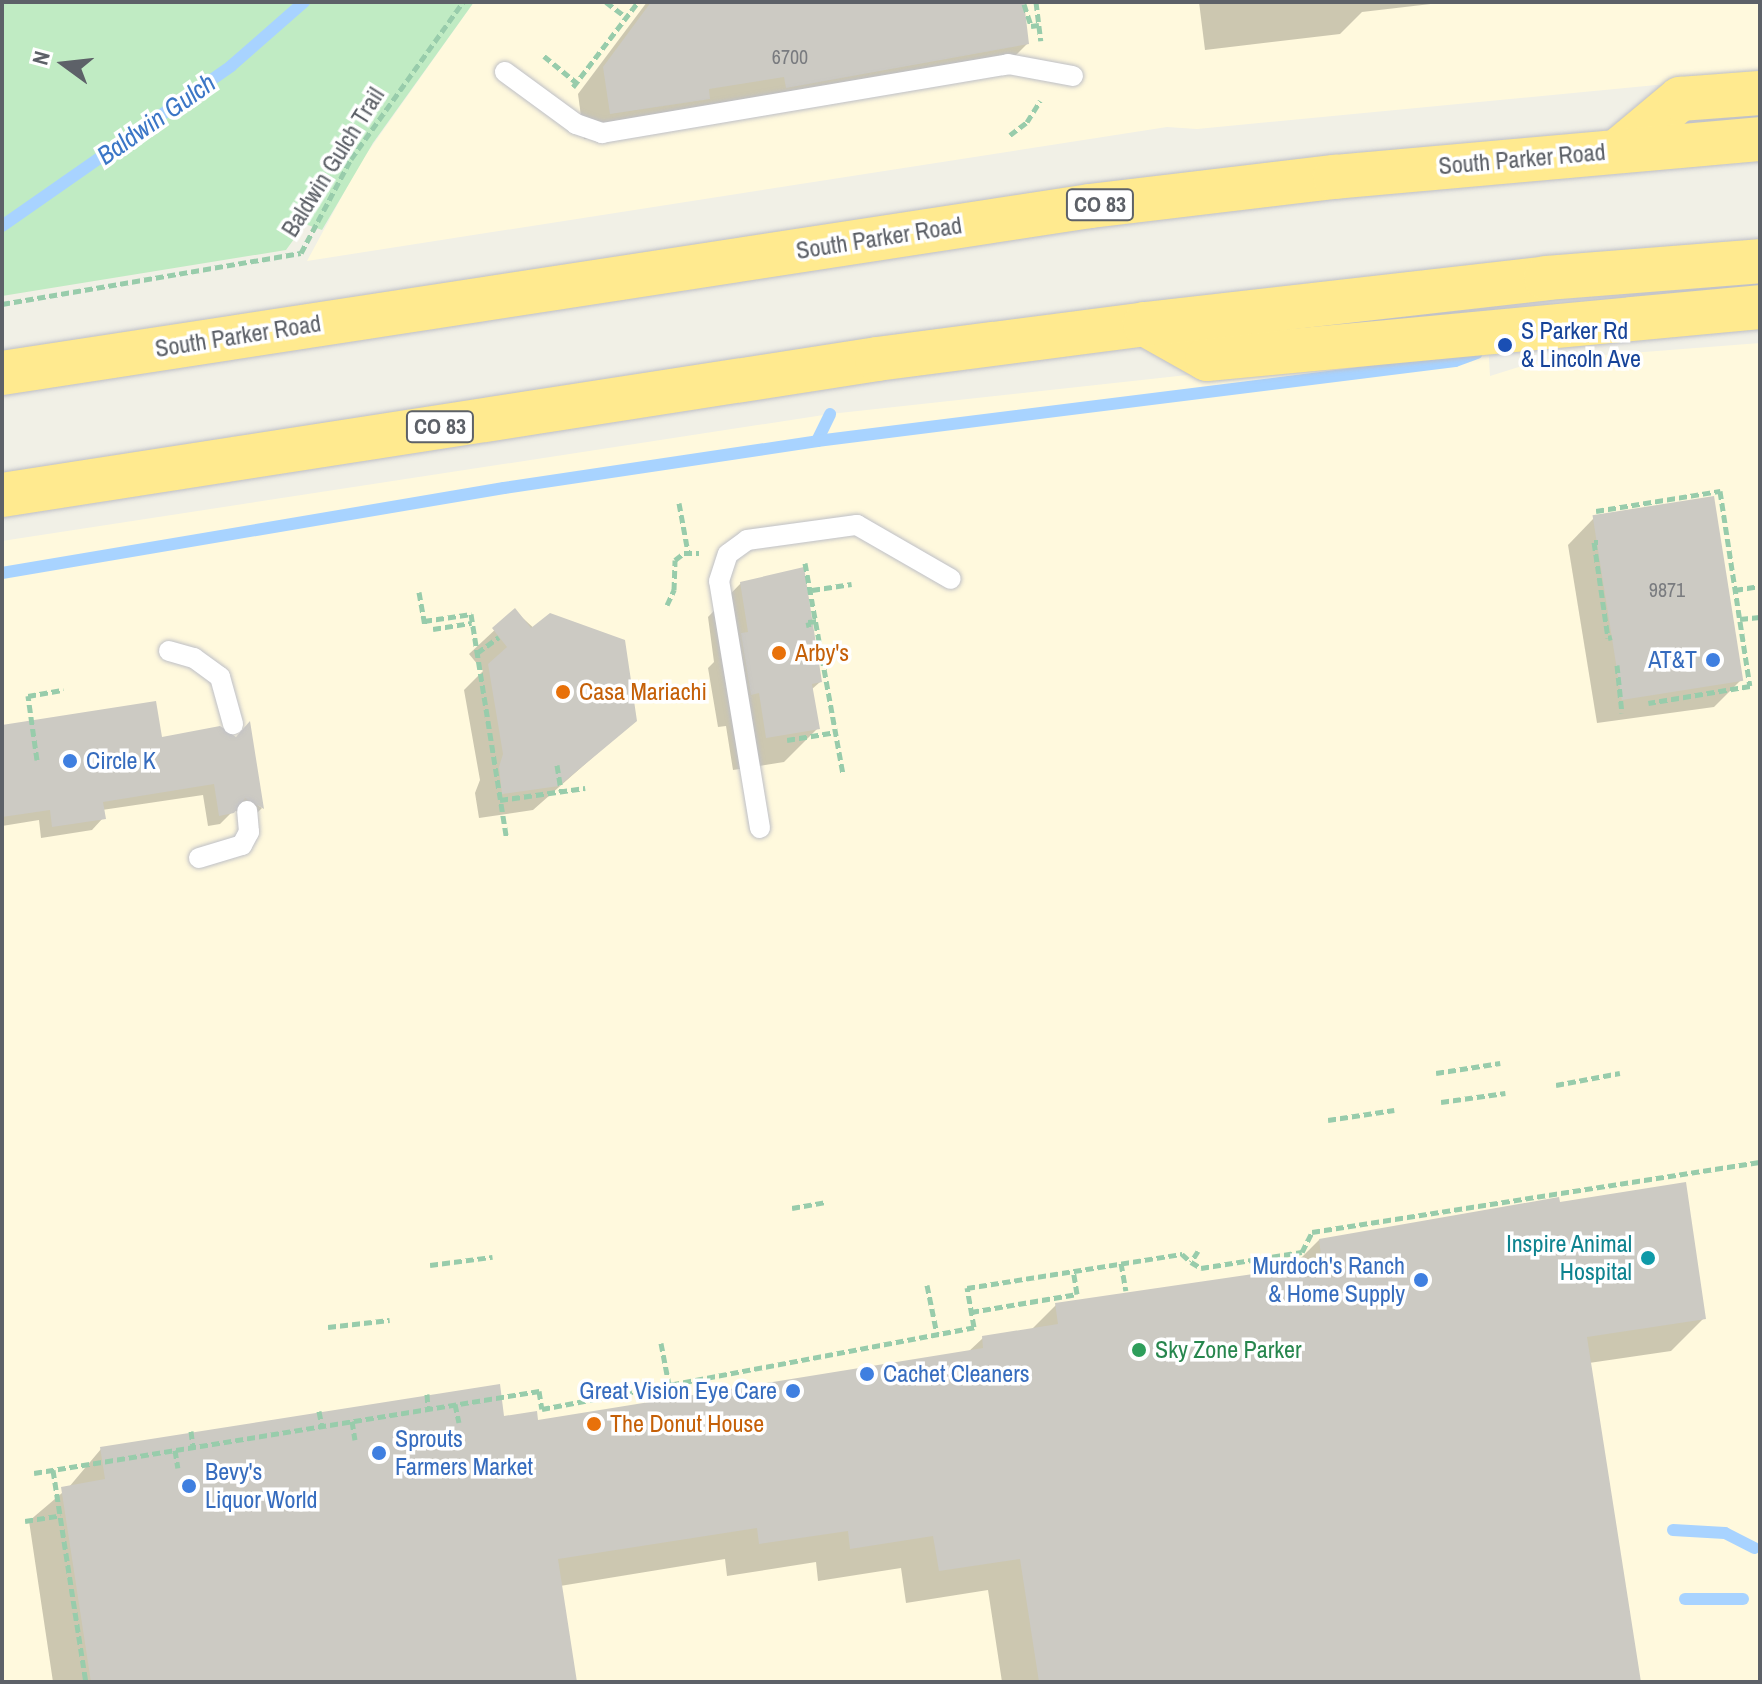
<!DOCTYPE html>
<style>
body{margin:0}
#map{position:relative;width:1762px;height:1684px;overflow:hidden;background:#f1f0e6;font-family:"Archivo Narrow",sans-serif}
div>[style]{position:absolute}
.commercial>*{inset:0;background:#fff9dd}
.green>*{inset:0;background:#c0ebc3}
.shadow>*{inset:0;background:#0003}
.stream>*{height:12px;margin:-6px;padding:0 6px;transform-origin:6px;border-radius:6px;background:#a8d3ff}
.building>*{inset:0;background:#cccac3;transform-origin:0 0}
.path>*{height:5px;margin-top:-2.5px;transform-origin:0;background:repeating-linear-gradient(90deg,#98ccab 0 8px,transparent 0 12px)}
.roads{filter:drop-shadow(0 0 2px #bebfc6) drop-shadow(0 0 2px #bebfc6)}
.lane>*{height:20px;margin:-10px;padding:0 10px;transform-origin:10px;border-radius:10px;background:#fff}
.highway>*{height:44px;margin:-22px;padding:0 22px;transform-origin:22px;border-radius:22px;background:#ffea8f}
.dots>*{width:22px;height:22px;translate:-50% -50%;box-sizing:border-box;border:4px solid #fff;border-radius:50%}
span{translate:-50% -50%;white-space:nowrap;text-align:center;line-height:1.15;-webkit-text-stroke:7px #fff;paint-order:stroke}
.number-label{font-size:20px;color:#797b7f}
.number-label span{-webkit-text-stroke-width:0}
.shield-label span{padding:2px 6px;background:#fff;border:2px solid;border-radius:6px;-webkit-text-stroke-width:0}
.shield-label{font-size:22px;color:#5d6168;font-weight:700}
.street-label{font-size:24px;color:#5d6168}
.transit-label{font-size:24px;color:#164399}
.left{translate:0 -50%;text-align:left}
.food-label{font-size:24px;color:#c56008}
.shop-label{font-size:24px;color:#366cbe}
.right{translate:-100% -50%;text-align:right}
.culture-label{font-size:24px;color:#0d838f}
.leisure-label{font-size:24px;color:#27864d}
.water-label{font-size:26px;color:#3b76c6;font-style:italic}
.frame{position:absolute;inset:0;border:4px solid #5d6168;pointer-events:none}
.north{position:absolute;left:24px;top:24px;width:80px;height:80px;-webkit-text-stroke:6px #fff;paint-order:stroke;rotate:285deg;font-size:22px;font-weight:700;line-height:32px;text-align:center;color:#5d6168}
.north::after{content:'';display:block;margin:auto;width:28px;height:36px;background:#5d6168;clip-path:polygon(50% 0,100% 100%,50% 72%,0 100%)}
</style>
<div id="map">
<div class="commercial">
<i style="clip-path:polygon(474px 2px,1760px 2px,1760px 75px,1197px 129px,1167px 127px,307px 261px,360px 163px)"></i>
<i style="clip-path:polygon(1488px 342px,1490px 376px,1541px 360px,1760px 343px,1760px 1682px,2px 1682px,2px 541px,830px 414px)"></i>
</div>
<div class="green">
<i style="clip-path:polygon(2px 2px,474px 2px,373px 143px,322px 230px,305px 224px,286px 250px,2px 296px)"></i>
</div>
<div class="shadow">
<i style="clip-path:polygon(647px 2px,1022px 2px,1027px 44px,1001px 70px,584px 139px,578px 94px)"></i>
<i style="clip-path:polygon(1199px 2px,1448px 2px,1362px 12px,1340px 34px,1205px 50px)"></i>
<i style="clip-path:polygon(1594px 518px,1741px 680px,1714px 707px,1597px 723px,1568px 545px)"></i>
<i style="clip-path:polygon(741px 583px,820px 682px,811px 690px,818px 728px,784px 762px,733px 770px,726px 726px,718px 727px,708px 668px,714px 662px,708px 617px)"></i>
<i style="clip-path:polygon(515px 611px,635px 720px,533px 810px,479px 818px,475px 793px,480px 780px,464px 690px,483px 671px,469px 654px)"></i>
<i style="clip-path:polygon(2px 728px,160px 739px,262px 808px,251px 819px,234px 810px,220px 824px,208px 826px,203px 795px,102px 810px,103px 818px,92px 830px,41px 838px,39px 820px,2px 826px)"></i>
<i style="clip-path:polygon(1558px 1204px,1704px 1318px,1671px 1351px,1589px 1363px,1639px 1682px,1002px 1682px,988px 1590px,906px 1603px,901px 1568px,818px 1581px,816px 1562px,727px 1576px,725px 1559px,560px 1586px,575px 1682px,53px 1682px,29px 1521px,69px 1487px,101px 1449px,503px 1418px,537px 1423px,968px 1352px,983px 1338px,1030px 1331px,1056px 1305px,1289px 1270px,1319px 1240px)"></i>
</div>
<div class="stream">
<i style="left:2px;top:226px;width:279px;rotate:-34.9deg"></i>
<i style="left:231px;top:66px;width:97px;rotate:-41.2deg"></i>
<i style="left:817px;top:441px;width:30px;rotate:-64deg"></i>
<i style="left:2px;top:573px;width:509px;rotate:-9.61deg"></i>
<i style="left:504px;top:488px;width:317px;rotate:-8.5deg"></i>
<i style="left:817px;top:441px;width:643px;rotate:-7.15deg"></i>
<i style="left:1455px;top:361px;width:23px;rotate:-20deg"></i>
<i style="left:1673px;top:1530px;width:52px;rotate:3.3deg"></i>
<i style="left:1725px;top:1533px;width:33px;rotate:27deg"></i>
<i style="left:1685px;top:1599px;width:58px"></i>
</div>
<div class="building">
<i style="clip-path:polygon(651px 2px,1024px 2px,1029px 44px,786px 88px,784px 77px,709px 89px,710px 99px,610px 114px,603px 67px)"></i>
<i style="left:1714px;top:496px;width:187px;height:123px;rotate:81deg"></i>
<i style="clip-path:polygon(804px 567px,822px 682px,812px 684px,820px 729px,766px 738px,759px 693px,751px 695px,741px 633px,748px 632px,740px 582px)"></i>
<i style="clip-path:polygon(515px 608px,531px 628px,550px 613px,625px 640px,637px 721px,559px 786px,502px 794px,499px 767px,503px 754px,488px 664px,507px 647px,492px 628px)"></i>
<i style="clip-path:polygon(156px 701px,162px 737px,220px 726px,236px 737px,250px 721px,264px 809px,245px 798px,234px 813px,219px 816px,214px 784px,103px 802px,106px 819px,52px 827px,50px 810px,2px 817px,2px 725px)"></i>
<i style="clip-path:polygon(1686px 1182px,1706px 1319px,1587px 1337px,1641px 1682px,1039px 1682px,1020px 1559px,939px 1571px,933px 1536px,850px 1549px,848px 1531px,759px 1544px,757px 1528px,558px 1559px,577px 1682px,91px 1682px,61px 1487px,105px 1479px,100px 1447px,500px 1384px,504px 1416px,537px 1411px,538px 1420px,983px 1348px,982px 1336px,1058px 1324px,1055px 1303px,1322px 1264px,1319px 1239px,1559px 1197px,1560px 1202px)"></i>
</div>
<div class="path">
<i style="left:606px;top:2px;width:25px;rotate:37deg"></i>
<i style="left:1036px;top:2px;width:39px;rotate:83deg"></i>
<i style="left:1024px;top:4px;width:23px;rotate:72deg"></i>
<i style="left:1031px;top:26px;width:8px;rotate:-7deg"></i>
<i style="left:544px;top:56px;width:43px;rotate:39.3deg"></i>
<i style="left:573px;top:87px;width:107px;rotate:-52.6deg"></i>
<i style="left:1010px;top:135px;width:21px;rotate:-37deg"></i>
<i style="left:1027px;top:122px;width:25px;rotate:-58deg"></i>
<i style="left:2px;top:304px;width:303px;rotate:-9.7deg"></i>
<i style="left:301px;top:253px;width:106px;rotate:-62deg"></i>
<i style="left:351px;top:159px;width:193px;rotate:-54.5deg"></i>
<i style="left:679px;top:503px;width:50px;rotate:79.6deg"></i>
<i style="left:1596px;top:511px;width:126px;rotate:-9.2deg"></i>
<i style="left:1720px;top:491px;width:197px;rotate:81.3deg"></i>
<i style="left:1750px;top:686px;width:103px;rotate:170.5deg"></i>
<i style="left:1598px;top:542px;width:4px;rotate:180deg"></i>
<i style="left:1594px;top:542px;width:97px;rotate:81.7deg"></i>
<i style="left:1608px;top:638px;width:4px;rotate:-14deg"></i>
<i style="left:805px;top:563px;width:214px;rotate:79.8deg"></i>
<i style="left:812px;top:590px;width:40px;rotate:-8.5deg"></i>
<i style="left:1735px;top:590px;width:25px;rotate:-9deg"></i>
<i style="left:419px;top:592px;width:35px;rotate:80deg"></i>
<i style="left:667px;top:605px;width:17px;rotate:-65deg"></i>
<i style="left:674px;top:590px;width:30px;rotate:-88deg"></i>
<i style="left:675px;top:560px;width:11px;rotate:-38deg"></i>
<i style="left:684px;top:553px;width:15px"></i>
<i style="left:1740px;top:619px;width:20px;rotate:-6deg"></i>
<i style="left:424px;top:621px;width:48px;rotate:-8.5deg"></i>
<i style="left:471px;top:614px;width:225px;rotate:81deg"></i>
<i style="left:809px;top:627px;width:5px;rotate:-101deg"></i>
<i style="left:808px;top:622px;width:9px;rotate:-6deg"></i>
<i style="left:433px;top:629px;width:39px;rotate:-9deg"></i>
<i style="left:477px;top:653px;width:27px;rotate:-36deg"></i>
<i style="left:1617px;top:665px;width:48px;rotate:84.1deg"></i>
<i style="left:787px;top:740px;width:50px;rotate:-9.3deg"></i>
<i style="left:37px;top:760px;width:65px;rotate:-98deg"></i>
<i style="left:28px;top:696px;width:36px;rotate:-10deg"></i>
<i style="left:557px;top:765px;width:26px;rotate:81deg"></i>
<i style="left:500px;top:800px;width:86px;rotate:-8deg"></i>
<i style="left:1436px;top:1073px;width:65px;rotate:-8.9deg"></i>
<i style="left:1556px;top:1085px;width:65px;rotate:-10.6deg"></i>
<i style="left:1441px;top:1102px;width:65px;rotate:-8deg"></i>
<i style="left:1328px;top:1120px;width:67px;rotate:-8.6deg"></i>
<i style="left:792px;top:1208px;width:34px;rotate:-10deg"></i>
<i style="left:1198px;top:1251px;width:13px;rotate:122deg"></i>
<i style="left:1191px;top:1262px;width:12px;rotate:31deg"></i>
<i style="left:1201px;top:1268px;width:102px;rotate:-9deg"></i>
<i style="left:1302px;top:1252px;width:22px;rotate:-63deg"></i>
<i style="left:1312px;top:1232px;width:453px;rotate:-8.9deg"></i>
<i style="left:1121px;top:1263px;width:28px;rotate:80deg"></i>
<i style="left:430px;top:1265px;width:63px;rotate:-7.4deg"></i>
<i style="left:927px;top:1285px;width:50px;rotate:78.5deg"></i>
<i style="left:971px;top:1312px;width:108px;rotate:-9.6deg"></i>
<i style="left:1077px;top:1294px;width:24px;rotate:-99deg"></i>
<i style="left:328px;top:1327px;width:62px;rotate:-6.4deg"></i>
<i style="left:661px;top:1343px;width:43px;rotate:79.2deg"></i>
<i style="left:427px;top:1394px;width:15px;rotate:86deg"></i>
<i style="left:455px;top:1404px;width:19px;rotate:78deg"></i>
<i style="left:319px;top:1411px;width:15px;rotate:79deg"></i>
<i style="left:352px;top:1421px;width:19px;rotate:81deg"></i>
<i style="left:191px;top:1431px;width:16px;rotate:83deg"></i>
<i style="left:175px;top:1450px;width:18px;rotate:81deg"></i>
<i style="left:53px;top:1470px;width:215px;rotate:81.2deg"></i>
<i style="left:34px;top:1473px;width:512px;rotate:-9.22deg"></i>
<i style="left:539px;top:1391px;width:18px;rotate:81deg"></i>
<i style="left:542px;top:1409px;width:440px;rotate:-10.7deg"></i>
<i style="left:974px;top:1327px;width:40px;rotate:-100deg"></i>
<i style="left:967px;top:1288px;width:218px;rotate:-9deg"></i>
<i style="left:1182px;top:1254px;width:12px;rotate:42deg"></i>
<i style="left:25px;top:1521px;width:36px;rotate:-9deg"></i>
</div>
<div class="roads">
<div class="lane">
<i style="left:505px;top:72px;width:88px;rotate:36.2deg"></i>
<i style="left:576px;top:124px;width:28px;rotate:19deg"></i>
<i style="left:602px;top:133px;width:412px;rotate:-9.6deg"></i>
<i style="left:1008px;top:64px;width:66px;rotate:10.5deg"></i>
<i style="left:169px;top:651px;width:26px;rotate:16deg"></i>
<i style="left:194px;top:658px;width:32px;rotate:36deg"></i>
<i style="left:220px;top:677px;width:49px;rotate:74.5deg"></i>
<i style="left:760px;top:828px;width:250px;rotate:-99.4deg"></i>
<i style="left:719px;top:581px;width:28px;rotate:-72deg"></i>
<i style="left:728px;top:554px;width:24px;rotate:-36deg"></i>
<i style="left:747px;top:540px;width:111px;rotate:-7.8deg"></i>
<i style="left:857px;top:525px;width:108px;rotate:29.9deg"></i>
<i style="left:199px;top:858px;width:45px;rotate:-16.8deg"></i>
<i style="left:242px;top:845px;width:15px;rotate:-62deg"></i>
<i style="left:249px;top:832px;width:21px;rotate:-95deg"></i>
</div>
<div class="highway">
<i style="left:1619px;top:150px;width:80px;rotate:-39.9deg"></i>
<i style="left:1680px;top:99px;width:80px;rotate:-4.3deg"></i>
<i style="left:1145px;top:324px;width:71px;rotate:29.4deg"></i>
<i style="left:1207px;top:359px;width:555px;rotate:-5.37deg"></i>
<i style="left:2px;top:373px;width:1101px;rotate:-8.73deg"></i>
<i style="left:1090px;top:206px;width:247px;rotate:-6.8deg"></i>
<i style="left:1335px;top:177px;width:427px;rotate:-5.1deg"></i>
<i style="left:2px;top:495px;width:886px;rotate:-8.83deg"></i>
<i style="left:877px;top:359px;width:270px;rotate:-7.4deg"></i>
<i style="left:1145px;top:324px;width:404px;rotate:-6.5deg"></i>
<i style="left:1546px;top:278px;width:215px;rotate:-4.5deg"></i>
</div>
</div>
<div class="dots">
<i style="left:1505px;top:345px;background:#1a4fb4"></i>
<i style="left:779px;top:653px;background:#e8710a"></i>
<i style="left:1713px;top:660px;background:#3f7fe0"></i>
<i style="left:563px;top:692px;background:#e8710a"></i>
<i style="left:70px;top:761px;background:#3f7fe0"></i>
<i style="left:1648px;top:1258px;background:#0f9aa8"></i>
<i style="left:1421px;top:1280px;background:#3f7fe0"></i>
<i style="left:1139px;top:1350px;background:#2e9e5b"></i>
<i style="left:867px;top:1374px;background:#3f7fe0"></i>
<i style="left:793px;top:1391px;background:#3f7fe0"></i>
<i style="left:594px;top:1424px;background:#e8710a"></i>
<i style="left:379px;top:1453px;background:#3f7fe0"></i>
<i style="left:189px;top:1486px;background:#3f7fe0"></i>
</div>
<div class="number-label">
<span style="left:790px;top:56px">6700</span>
<span style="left:1667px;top:589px">9871</span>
</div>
<div class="shield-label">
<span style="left:1100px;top:205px">CO 83</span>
<span style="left:440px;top:427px">CO 83</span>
</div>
<div class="street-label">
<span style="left:1522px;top:159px;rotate:-5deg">South Parker Road</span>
<span style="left:333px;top:162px;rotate:-58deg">Baldwin Gulch Trail</span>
<span style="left:879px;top:238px;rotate:-9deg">South Parker Road</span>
<span style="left:238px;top:336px;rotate:-9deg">South Parker Road</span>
</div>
<div class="transit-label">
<span class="left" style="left:1521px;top:345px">S Parker Rd<br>&amp; Lincoln Ave</span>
</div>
<div class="food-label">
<span class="left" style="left:795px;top:653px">Arby's</span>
<span class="left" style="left:579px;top:692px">Casa Mariachi</span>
<span class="left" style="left:610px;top:1424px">The Donut House</span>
</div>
<div class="shop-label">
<span class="right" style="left:1697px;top:660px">AT&amp;T</span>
<span class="left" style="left:86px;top:761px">Circle K</span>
<span class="right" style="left:1405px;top:1280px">Murdoch's Ranch<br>&amp; Home Supply</span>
<span class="left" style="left:883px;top:1374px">Cachet Cleaners</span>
<span class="right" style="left:777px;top:1391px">Great Vision Eye Care</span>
<span class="left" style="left:395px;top:1453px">Sprouts<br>Farmers Market</span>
<span class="left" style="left:205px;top:1486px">Bevy's<br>Liquor World</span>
</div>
<div class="culture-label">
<span class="right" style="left:1632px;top:1258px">Inspire Animal<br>Hospital</span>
</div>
<div class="leisure-label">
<span class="left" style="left:1155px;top:1350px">Sky Zone Parker</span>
</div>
<div class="water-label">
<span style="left:156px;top:119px;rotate:-35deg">Baldwin Gulch</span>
</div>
<div class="frame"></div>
<div class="north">N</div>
</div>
